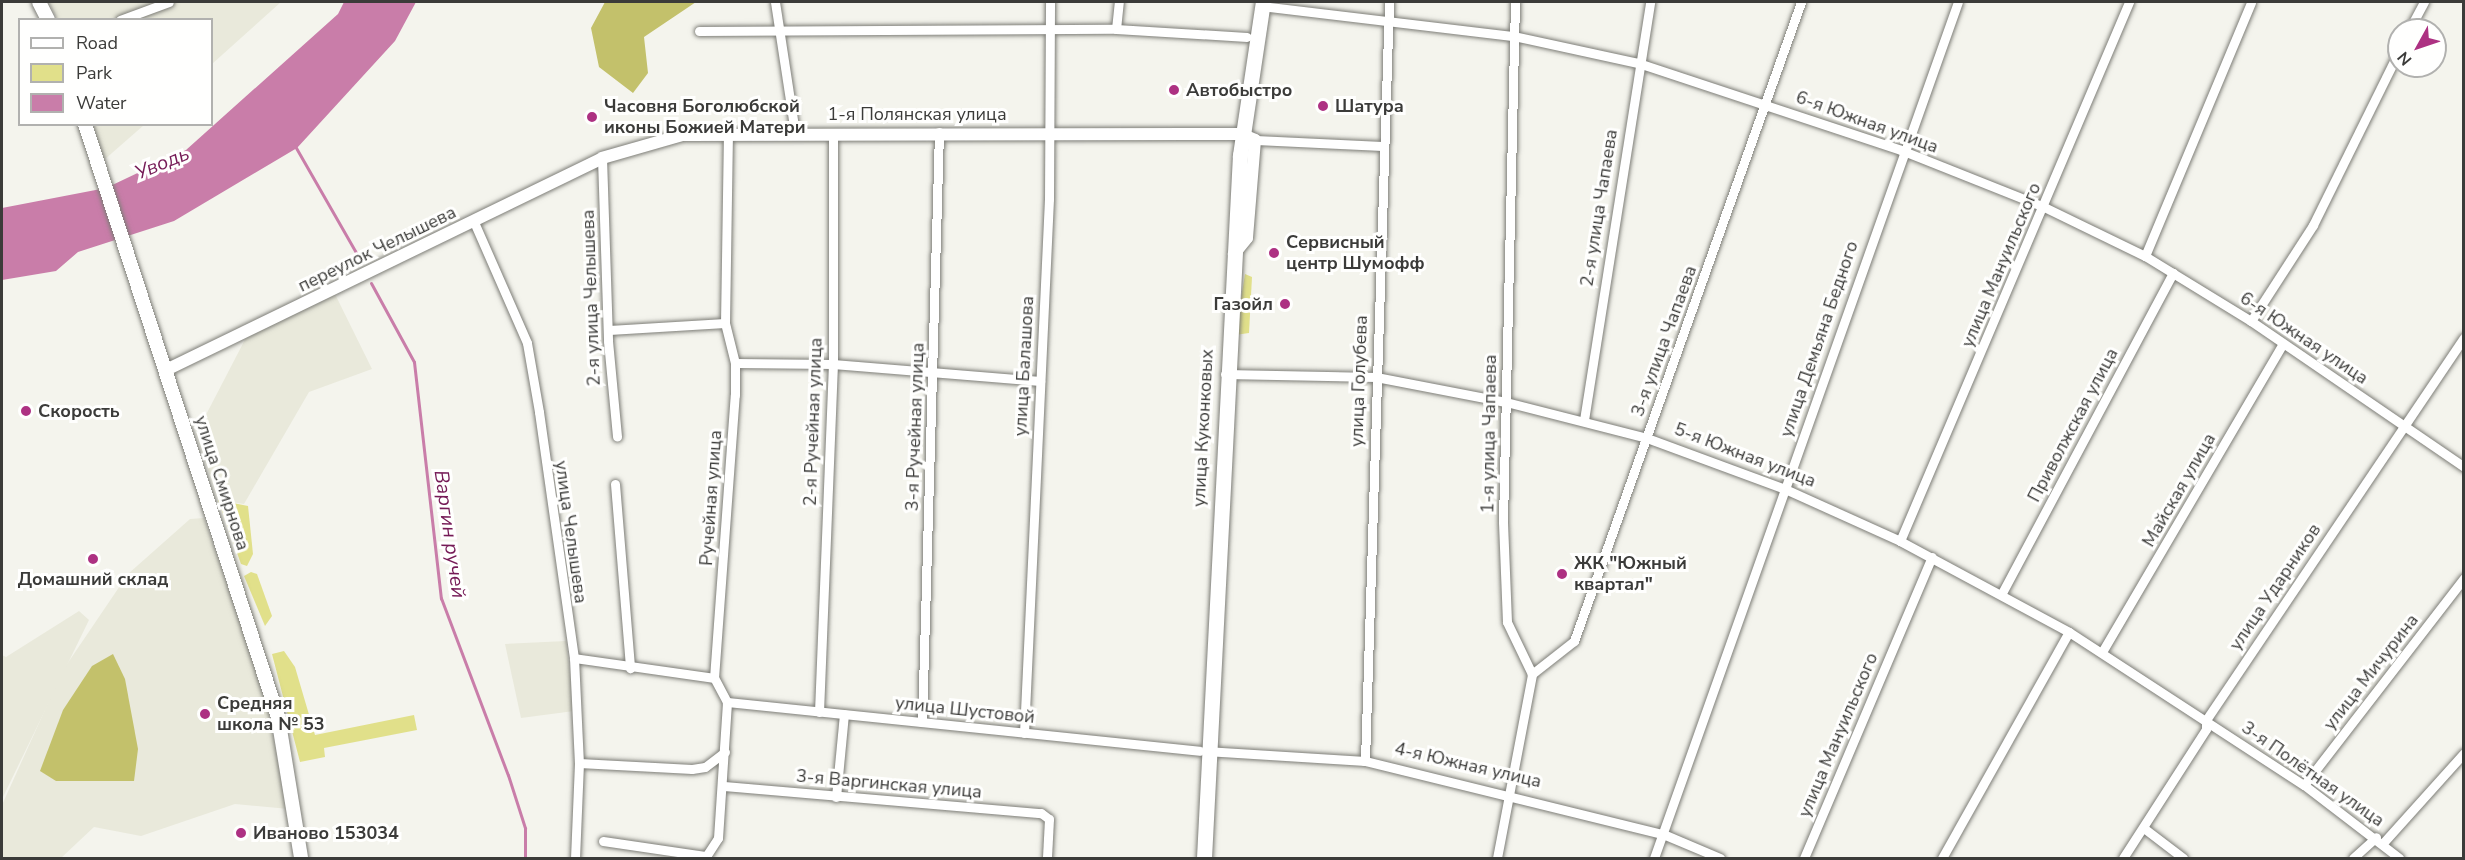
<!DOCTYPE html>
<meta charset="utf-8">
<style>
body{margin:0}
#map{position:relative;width:2465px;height:860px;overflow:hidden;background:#f4f4ed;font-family:"Nunito Sans",sans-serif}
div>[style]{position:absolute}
.built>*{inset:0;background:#e9e9db}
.green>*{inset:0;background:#e1e08a}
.forest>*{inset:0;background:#c3c16b}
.water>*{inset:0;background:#c97da9}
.stream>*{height:3px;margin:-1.5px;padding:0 1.5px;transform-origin:1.5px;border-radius:1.5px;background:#c97da9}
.roads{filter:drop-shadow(0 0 2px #7d7d77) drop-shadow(0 0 2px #7d7d77)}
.minor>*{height:9px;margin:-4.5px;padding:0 4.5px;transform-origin:4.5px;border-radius:4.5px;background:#fff}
.tertiary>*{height:12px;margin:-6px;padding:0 6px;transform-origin:6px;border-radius:6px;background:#fff}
.secondary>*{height:14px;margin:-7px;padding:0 7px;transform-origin:7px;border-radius:7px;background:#fff}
.primary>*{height:15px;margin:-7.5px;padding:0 7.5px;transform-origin:7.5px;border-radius:7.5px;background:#fff}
.dots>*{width:16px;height:16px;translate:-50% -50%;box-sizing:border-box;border:3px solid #fffffe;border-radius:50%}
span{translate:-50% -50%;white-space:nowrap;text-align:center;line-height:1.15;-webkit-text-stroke:6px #fffffe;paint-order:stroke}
.poi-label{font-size:18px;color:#3b3b39;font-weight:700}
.left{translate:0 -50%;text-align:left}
.right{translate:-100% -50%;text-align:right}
.street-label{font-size:18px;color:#3b3b39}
.water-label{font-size:20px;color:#751a56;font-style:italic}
.frame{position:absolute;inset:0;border:3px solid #3b3b39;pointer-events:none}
.legend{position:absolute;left:18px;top:18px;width:195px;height:108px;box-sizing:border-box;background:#fffffe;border:2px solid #b1b1af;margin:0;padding:8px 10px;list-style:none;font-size:18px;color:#3b3b39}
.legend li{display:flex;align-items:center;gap:12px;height:30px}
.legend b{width:30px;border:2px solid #b1b1af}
.north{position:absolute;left:2387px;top:18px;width:60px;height:60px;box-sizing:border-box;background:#fffffe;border:2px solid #b1b1af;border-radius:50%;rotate:230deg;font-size:16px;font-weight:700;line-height:24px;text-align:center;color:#3b3b39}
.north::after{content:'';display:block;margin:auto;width:21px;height:27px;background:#ad3182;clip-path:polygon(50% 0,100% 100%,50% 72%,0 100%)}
</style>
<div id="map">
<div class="built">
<i style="clip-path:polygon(49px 2px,281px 2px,212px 64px,212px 20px,57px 19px)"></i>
<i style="clip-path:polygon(93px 125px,93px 124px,144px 125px,104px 160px)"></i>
<i style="clip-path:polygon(332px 288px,372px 369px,309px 392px,244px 504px,218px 500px,196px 434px,251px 328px)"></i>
<i style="clip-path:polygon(204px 518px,264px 693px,289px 809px,235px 804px,141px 836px,94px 827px,61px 858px,2px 858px,2px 805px,63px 670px,128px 574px,190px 519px)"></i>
<i style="clip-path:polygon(79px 611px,89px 620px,2px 799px,2px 655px,6px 657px)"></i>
<i style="clip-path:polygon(566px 641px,574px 711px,521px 718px,505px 644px)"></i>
</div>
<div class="green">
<i style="clip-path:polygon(1245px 274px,1252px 277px,1249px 333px,1235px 335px)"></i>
<i style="clip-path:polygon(218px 500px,248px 506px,253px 554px,247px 566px,241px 564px)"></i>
<i style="clip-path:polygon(251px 572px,257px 574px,272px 616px,265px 626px,244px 576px)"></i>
<i style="clip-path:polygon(284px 651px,295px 667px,315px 735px,414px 715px,417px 730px,324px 748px,325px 757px,300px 762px,272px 654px)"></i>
</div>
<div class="forest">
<i style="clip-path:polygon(605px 2px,696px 2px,644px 37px,648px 73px,633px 93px,599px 67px,591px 28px)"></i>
<i style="clip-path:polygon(113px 654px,125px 679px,138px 749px,134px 781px,56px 781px,40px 771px,63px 710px,92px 666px)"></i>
</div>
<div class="water">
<i style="clip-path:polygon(344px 2px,416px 2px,395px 41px,297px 148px,174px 221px,78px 252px,56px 271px,2px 280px,2px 208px,106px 188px,186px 150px,338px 14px)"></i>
</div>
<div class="stream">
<i style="left:295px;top:146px;width:127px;rotate:60.2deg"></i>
<i style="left:371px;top:283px;width:90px;rotate:61.4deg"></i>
<i style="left:414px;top:362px;width:238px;rotate:83.5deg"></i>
<i style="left:441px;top:598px;width:189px;rotate:69.3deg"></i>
<i style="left:508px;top:775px;width:56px;rotate:72.2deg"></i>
<i style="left:525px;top:828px;width:30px;rotate:90deg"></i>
</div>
<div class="roads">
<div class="minor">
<i style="left:775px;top:2px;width:133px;rotate:81.3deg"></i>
<i style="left:1261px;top:6px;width:255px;rotate:6.8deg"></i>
<i style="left:1514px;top:36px;width:127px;rotate:12.3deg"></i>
<i style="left:1638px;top:63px;width:277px;rotate:18.3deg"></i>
<i style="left:1901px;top:150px;width:154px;rotate:21.7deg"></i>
<i style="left:2044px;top:207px;width:112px;rotate:25.9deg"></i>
<i style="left:2145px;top:256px;width:124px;rotate:31.5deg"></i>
<i style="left:2251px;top:321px;width:258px;rotate:34.4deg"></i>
<i style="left:120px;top:20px;width:52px;rotate:-20.2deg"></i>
<i style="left:1116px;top:29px;width:27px;rotate:-84deg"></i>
<i style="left:2409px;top:30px;width:32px;rotate:-62deg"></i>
<i style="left:699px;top:31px;width:417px;rotate:-0.3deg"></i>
<i style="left:1116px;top:29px;width:131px;rotate:3.5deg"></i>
<i style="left:1255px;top:140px;width:128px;rotate:2.7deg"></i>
<i style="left:602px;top:158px;width:183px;rotate:88.1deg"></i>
<i style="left:608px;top:341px;width:96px;rotate:84.6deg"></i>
<i style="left:474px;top:222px;width:132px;rotate:66.3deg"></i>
<i style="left:527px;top:343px;width:70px;rotate:80.1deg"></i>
<i style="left:539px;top:412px;width:248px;rotate:81.9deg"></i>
<i style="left:574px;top:658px;width:105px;rotate:87.3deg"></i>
<i style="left:579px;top:763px;width:95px;rotate:92.4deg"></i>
<i style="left:2145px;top:256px;width:275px;rotate:-67.3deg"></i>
<i style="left:2251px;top:321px;width:114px;rotate:-57.1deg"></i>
<i style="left:2313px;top:225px;width:194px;rotate:-63.7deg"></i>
<i style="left:609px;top:330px;width:116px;rotate:-3.5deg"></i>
<i style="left:735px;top:363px;width:98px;rotate:0.6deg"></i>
<i style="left:833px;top:364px;width:208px;rotate:4.7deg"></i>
<i style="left:1225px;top:374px;width:151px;rotate:1.1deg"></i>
<i style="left:1376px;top:377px;width:132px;rotate:10.9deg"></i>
<i style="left:1506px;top:402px;width:146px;rotate:14.3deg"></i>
<i style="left:1647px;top:438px;width:147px;rotate:20.3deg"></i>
<i style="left:1785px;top:489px;width:126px;rotate:24.3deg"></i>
<i style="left:1900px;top:541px;width:192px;rotate:28.3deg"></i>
<i style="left:2069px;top:632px;width:280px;rotate:33.1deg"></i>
<i style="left:2304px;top:785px;width:120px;rotate:37.5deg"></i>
<i style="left:1584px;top:420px;width:423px;rotate:-81deg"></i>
<i style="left:615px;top:484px;width:185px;rotate:85.3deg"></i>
<i style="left:1900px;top:541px;width:586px;rotate:-66.98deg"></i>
<i style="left:2002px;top:593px;width:363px;rotate:-61.9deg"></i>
<i style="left:2102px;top:652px;width:357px;rotate:-59.6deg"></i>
<i style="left:574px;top:658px;width:141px;rotate:8.1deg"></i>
<i style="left:1532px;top:674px;width:53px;rotate:-38.2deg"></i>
<i style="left:1574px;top:641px;width:678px;rotate:-70.44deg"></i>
<i style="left:727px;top:702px;width:475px;rotate:5.9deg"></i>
<i style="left:819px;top:712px;width:348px;rotate:-87.7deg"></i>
<i style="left:833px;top:364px;width:231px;rotate:-90deg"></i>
<i style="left:922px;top:722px;width:590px;rotate:-88.35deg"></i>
<i style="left:1024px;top:733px;width:535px;rotate:-87.32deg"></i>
<i style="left:1049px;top:199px;width:197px;rotate:-89.7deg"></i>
<i style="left:1206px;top:751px;width:159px;rotate:3.6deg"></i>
<i style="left:1365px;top:761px;width:307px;rotate:13.8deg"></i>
<i style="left:1663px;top:834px;width:62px;rotate:22.8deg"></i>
<i style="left:1365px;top:761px;width:759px;rotate:-88.19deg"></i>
<i style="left:579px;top:763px;width:113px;rotate:3deg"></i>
<i style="left:692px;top:769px;width:13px;rotate:-9deg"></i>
<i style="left:705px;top:767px;width:25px;rotate:-37deg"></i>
<i style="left:2304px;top:785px;width:262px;rotate:-52.3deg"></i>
<i style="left:724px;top:786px;width:318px;rotate:4.9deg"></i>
<i style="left:1041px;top:813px;width:10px;rotate:37deg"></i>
<i style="left:1049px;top:819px;width:39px;rotate:93deg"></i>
<i style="left:836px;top:797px;width:83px;rotate:-84.5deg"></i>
<i style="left:2145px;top:829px;width:48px;rotate:37.3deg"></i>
<i style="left:603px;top:841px;width:103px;rotate:8.4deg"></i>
<i style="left:2383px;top:843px;width:121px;rotate:-48deg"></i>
<i style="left:705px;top:858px;width:24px;rotate:-57deg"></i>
<i style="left:718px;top:838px;width:136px;rotate:-86.2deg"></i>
<i style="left:727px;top:702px;width:27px;rotate:-118deg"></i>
<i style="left:714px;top:678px;width:284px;rotate:-85.8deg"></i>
<i style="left:735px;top:395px;width:32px;rotate:-90deg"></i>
<i style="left:735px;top:363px;width:41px;rotate:-104deg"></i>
<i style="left:725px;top:323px;width:190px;rotate:-89.1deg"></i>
<i style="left:1497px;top:858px;width:187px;rotate:-79.2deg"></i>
<i style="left:1532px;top:674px;width:58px;rotate:-115.7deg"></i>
<i style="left:1507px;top:622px;width:100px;rotate:-92.3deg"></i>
<i style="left:1503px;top:522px;width:520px;rotate:-88.68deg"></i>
<i style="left:1654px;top:858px;width:908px;rotate:-70.45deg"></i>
<i style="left:1804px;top:858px;width:327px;rotate:-67deg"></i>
<i style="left:1942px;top:858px;width:259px;rotate:-60.7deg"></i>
<i style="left:2123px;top:858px;width:153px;rotate:-57.2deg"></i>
<i style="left:2206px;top:729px;width:9px;rotate:-90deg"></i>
<i style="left:2206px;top:720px;width:461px;rotate:-56deg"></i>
<i style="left:2353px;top:858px;width:31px;rotate:-42deg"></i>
</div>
<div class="tertiary">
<i style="left:166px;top:370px;width:485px;rotate:-25.9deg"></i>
<i style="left:602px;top:158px;width:84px;rotate:-15.9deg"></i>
<i style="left:683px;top:135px;width:558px;rotate:-0.1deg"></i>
<i style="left:1241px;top:134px;width:15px;rotate:23deg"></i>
<i style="left:1255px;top:140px;width:98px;rotate:94.7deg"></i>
<i style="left:1247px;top:238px;width:21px;rotate:129deg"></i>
</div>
<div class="secondary">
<i style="left:39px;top:2px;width:20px;rotate:63deg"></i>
<i style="left:85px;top:124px;width:624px;rotate:71.97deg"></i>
<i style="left:278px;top:717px;width:143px;rotate:80.7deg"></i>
</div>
<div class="primary">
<i style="left:1204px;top:858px;width:704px;rotate:-87.07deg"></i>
<i style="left:1240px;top:155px;width:155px;rotate:-81.5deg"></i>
</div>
</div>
<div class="dots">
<i style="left:1174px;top:90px;background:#ad3182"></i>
<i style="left:1323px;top:106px;background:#ad3182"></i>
<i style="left:592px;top:117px;background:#ad3182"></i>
<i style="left:1274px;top:253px;background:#ad3182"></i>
<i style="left:1285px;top:304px;background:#ad3182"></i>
<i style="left:26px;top:411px;background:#ad3182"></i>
<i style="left:93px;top:559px;background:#ad3182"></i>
<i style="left:1562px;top:574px;background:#ad3182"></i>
<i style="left:205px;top:714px;background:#ad3182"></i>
<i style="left:241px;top:833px;background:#ad3182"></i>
</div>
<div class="poi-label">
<span class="left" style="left:1186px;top:90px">Автобыстро</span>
<span class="left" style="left:1335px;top:106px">Шатура</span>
<span class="left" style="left:604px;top:117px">Часовня Боголюбской<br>иконы Божией Матери</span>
<span class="left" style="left:1286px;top:253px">Сервисный<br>центр Шумофф</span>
<span class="right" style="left:1273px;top:304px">Газойл</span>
<span class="left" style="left:38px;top:411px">Скорость</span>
<span class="left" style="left:1574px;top:574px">ЖК "Южный<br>квартал"</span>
<span style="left:93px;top:579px">Домашний склад</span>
<span class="left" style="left:217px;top:714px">Средняя<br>школа № 53</span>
<span class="left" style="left:253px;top:833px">Иваново 153034</span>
</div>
<div class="street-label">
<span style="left:917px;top:114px">1-я Полянская улица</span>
<span style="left:1867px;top:122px;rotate:20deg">6-я Южная улица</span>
<span style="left:1599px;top:208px;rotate:-81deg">2-я улица Чапаева</span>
<span style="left:377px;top:249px;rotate:-26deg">переулок Челышева</span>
<span style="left:2001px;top:265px;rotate:-67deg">улица Мануильского</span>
<span style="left:591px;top:298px;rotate:-92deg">2-я улица Челышева</span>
<span style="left:2304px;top:338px;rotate:34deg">6-я Южная улица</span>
<span style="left:1819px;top:339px;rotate:-71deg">улица Демьяна Бедного</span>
<span style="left:1664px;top:341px;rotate:-70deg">3-я улица Чапаева</span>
<span style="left:1024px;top:366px;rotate:-87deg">улица Балашова</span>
<span style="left:1359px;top:381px;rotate:-88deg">улица Голубева</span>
<span style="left:813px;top:422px;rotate:-88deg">2-я Ручейная улица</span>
<span style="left:2073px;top:425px;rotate:-62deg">Приволжская улица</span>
<span style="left:915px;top:427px;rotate:-88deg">3-я Ручейная улица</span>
<span style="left:1203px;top:428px;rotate:-87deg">улица Куконковых</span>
<span style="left:1489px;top:434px;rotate:-89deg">1-я улица Чапаева</span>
<span style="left:1745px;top:455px;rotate:21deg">5-я Южная улица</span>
<span style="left:222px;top:483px;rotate:72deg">улица Смирнова</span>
<span style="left:2179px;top:490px;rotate:-60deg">Майская улица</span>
<span style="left:711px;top:498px;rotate:-86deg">Ручейная улица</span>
<span style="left:571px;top:532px;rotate:82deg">улица Челышева</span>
<span style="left:2275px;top:587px;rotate:-56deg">улица Ударников</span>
<span style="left:2371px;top:672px;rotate:-52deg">улица Мичурина</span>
<span style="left:965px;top:710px;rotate:6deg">улица Шустовой</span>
<span style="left:1838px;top:735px;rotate:-67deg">улица Мануильского</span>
<span style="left:1468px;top:765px;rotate:13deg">4-я Южная улица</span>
<span style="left:2313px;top:774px;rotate:35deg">3-я Полётная улица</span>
<span style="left:889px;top:784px;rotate:5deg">3-я Варгинская улица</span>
</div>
<div class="water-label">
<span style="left:162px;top:163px;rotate:-22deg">Уводь</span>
<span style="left:450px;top:534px;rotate:82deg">Варгин ручей</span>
</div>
<div class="frame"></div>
<ul class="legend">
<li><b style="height:8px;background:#fff"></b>Road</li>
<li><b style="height:16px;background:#e1e08a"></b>Park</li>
<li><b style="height:16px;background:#c97da9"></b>Water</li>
</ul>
<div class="north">N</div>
</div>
